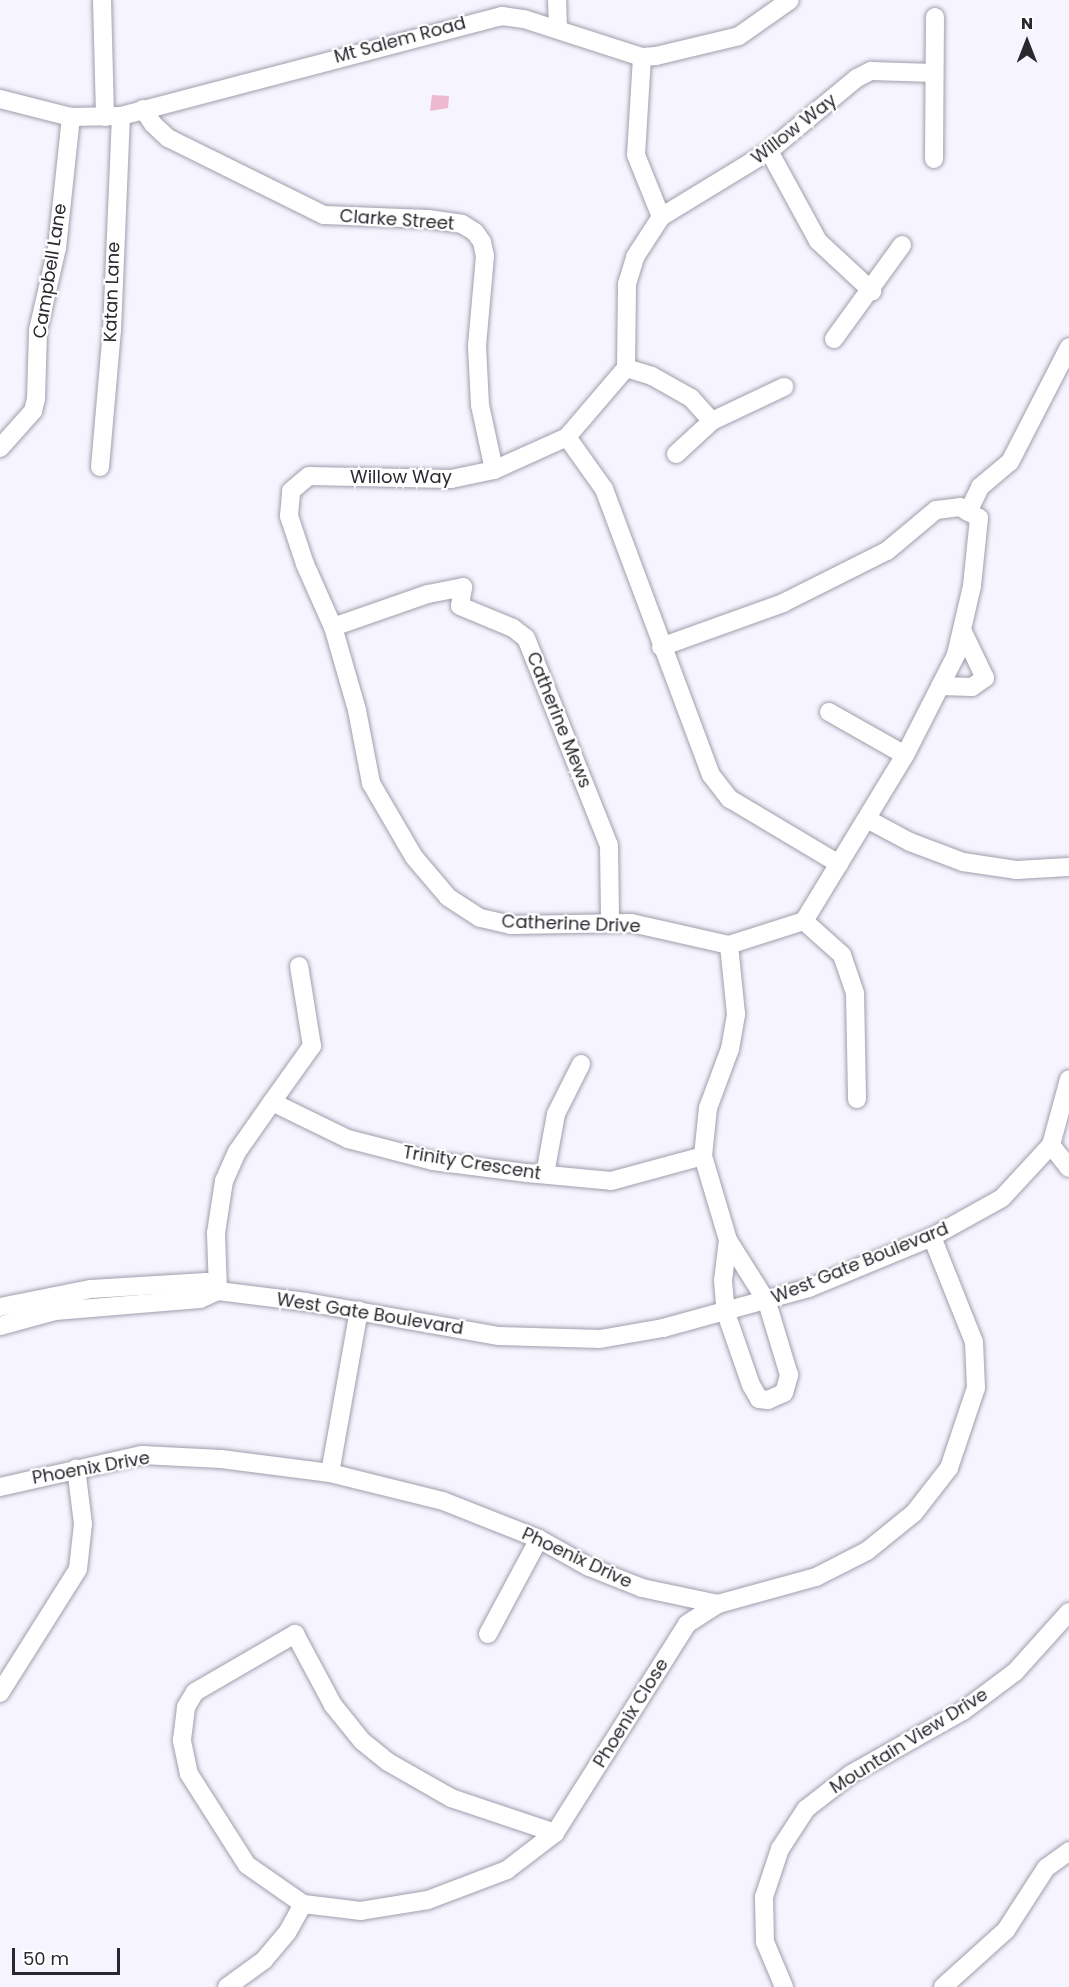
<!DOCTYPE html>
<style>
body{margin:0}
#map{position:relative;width:1069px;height:1987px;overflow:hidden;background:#f6f4fe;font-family:Poppins,sans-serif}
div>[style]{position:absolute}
.green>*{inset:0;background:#eeb9d0}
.roads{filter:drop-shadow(0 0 2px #a09ead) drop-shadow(0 0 2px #a09ead)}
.minor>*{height:18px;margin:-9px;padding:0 9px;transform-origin:9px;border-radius:9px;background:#fff}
span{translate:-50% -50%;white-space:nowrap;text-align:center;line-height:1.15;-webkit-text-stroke:4.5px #fff;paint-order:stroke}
.street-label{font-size:18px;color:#29282e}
.north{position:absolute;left:997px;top:12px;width:60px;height:60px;-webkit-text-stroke:4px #fff;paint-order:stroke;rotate:0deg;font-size:16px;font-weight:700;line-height:24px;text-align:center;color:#29282e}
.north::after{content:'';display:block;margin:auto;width:21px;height:27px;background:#29282e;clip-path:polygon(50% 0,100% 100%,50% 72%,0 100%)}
.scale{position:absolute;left:12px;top:1948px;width:108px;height:27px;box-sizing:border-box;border:3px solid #29282e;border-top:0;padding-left:8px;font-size:18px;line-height:21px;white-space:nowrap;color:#29282e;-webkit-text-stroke:4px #fff;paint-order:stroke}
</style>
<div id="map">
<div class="green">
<i style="clip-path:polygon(432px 95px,449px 96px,448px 108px,430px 111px)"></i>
</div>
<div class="roads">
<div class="minor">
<i style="left:102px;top:0;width:117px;rotate:88.5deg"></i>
<i style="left:557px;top:0;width:29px;rotate:88deg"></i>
<i style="left:642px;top:57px;width:98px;rotate:93.5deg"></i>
<i style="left:636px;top:155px;width:67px;rotate:68deg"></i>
<i style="left:0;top:99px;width:73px;rotate:14.2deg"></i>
<i style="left:71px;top:117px;width:50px;rotate:-1.1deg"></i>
<i style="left:121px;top:116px;width:394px;rotate:-14.7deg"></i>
<i style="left:502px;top:16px;width:22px;rotate:8deg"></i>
<i style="left:524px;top:19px;width:124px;rotate:17.9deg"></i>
<i style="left:642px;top:57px;width:14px;rotate:-4deg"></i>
<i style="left:656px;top:56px;width:85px;rotate:-13.5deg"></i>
<i style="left:739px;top:36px;width:62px;rotate:-35.2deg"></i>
<i style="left:143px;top:109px;width:18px;rotate:56deg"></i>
<i style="left:153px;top:124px;width:21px;rotate:43deg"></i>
<i style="left:168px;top:138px;width:174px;rotate:26.3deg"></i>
<i style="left:324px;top:215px;width:104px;rotate:2.2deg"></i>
<i style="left:428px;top:219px;width:34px;rotate:8deg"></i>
<i style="left:462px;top:224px;width:15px;rotate:32deg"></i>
<i style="left:475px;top:232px;width:12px;rotate:55deg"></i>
<i style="left:482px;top:242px;width:14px;rotate:78deg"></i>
<i style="left:485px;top:256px;width:90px;rotate:95.1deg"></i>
<i style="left:477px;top:346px;width:59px;rotate:87.1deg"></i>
<i style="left:480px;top:405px;width:66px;rotate:77.8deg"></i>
<i style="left:769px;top:151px;width:102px;rotate:61.4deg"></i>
<i style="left:818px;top:241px;width:74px;rotate:42.8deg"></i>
<i style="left:934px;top:159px;width:142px;rotate:-89.6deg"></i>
<i style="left:834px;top:339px;width:116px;rotate:-54.1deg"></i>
<i style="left:626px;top:368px;width:27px;rotate:17deg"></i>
<i style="left:652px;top:376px;width:45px;rotate:29.4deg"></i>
<i style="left:691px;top:398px;width:31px;rotate:48deg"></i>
<i style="left:712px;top:421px;width:80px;rotate:-25.3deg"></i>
<i style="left:567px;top:437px;width:64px;rotate:54.6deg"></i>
<i style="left:604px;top:489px;width:305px;rotate:69.5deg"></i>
<i style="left:711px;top:775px;width:31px;rotate:52deg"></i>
<i style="left:730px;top:799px;width:127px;rotate:30.8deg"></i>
<i style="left:0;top:448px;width:50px;rotate:-48.3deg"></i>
<i style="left:33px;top:411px;width:12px;rotate:-76deg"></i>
<i style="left:36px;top:399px;width:69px;rotate:-88.3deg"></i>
<i style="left:38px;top:330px;width:84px;rotate:-77deg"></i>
<i style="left:57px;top:248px;width:132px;rotate:-83.9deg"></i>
<i style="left:676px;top:454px;width:49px;rotate:-42.5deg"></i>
<i style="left:100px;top:467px;width:138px;rotate:-85deg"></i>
<i style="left:112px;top:330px;width:214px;rotate:-87.6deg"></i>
<i style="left:968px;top:512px;width:28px;rotate:-64deg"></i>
<i style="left:980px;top:487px;width:39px;rotate:-40deg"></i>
<i style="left:1010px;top:462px;width:129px;rotate:-62.8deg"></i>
<i style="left:333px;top:627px;width:101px;rotate:-19.2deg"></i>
<i style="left:428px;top:594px;width:36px;rotate:-11deg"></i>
<i style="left:463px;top:587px;width:19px;rotate:99deg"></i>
<i style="left:460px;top:606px;width:57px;rotate:22.5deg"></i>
<i style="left:513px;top:628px;width:16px;rotate:38deg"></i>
<i style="left:526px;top:638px;width:223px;rotate:68.2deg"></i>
<i style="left:609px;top:845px;width:76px;rotate:89.2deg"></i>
<i style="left:661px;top:647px;width:130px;rotate:-19.8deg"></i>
<i style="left:783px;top:603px;width:116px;rotate:-26.6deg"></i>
<i style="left:887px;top:551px;width:64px;rotate:-39.9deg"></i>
<i style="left:936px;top:510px;width:24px;rotate:-7deg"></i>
<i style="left:960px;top:507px;width:22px;rotate:30deg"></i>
<i style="left:979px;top:518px;width:68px;rotate:95.9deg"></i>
<i style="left:972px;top:586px;width:71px;rotate:103.1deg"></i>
<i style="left:956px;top:655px;width:112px;rotate:117deg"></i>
<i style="left:905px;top:755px;width:194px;rotate:121.3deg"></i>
<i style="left:804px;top:921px;width:79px;rotate:162.3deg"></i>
<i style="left:729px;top:945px;width:100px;rotate:-167.3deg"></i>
<i style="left:631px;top:923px;width:120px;rotate:179deg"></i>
<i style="left:511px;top:925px;width:32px;rotate:-167deg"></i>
<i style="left:480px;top:918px;width:38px;rotate:-147deg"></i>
<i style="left:448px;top:897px;width:52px;rotate:-130.4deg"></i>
<i style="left:414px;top:857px;width:86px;rotate:-120.2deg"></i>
<i style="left:371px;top:783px;width:74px;rotate:-100.9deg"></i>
<i style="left:357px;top:710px;width:86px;rotate:-106.1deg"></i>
<i style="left:333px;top:627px;width:69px;rotate:-114deg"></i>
<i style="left:305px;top:564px;width:51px;rotate:-108.4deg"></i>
<i style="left:289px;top:516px;width:25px;rotate:-85deg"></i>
<i style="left:291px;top:491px;width:23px;rotate:-40deg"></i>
<i style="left:309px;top:476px;width:142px;rotate:1.2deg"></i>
<i style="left:451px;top:479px;width:44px;rotate:-11.8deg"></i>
<i style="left:494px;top:470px;width:80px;rotate:-24.3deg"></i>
<i style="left:567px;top:437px;width:91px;rotate:-49.5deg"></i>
<i style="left:626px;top:368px;width:84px;rotate:-89.3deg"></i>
<i style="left:627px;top:284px;width:28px;rotate:-73deg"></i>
<i style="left:635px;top:257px;width:48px;rotate:-57deg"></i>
<i style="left:661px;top:217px;width:127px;rotate:-31.4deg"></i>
<i style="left:769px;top:151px;width:114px;rotate:-39.7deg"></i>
<i style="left:857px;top:78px;width:16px;rotate:-27deg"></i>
<i style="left:871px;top:71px;width:63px;rotate:1.8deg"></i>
<i style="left:940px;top:686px;width:32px;rotate:2deg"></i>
<i style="left:972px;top:687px;width:16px;rotate:-35deg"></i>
<i style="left:985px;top:678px;width:53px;rotate:-115.6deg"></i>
<i style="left:829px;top:712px;width:87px;rotate:29.5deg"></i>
<i style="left:867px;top:819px;width:49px;rotate:28.1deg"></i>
<i style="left:910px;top:842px;width:57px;rotate:20.7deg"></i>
<i style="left:963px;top:862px;width:55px;rotate:8.4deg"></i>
<i style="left:1017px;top:870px;width:51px;rotate:-3.4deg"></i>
<i style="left:804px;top:921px;width:51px;rotate:41.8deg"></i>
<i style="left:842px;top:955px;width:40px;rotate:71.1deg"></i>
<i style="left:855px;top:993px;width:106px;rotate:88.9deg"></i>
<i style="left:272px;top:1102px;width:69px;rotate:-54.5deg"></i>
<i style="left:312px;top:1046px;width:81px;rotate:-99.2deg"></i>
<i style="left:1051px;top:1145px;width:29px;rotate:52deg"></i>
<i style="left:545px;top:1174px;width:61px;rotate:-79.6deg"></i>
<i style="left:556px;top:1114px;width:56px;rotate:-63.4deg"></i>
<i style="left:728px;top:1240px;width:41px;rotate:97deg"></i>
<i style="left:723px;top:1281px;width:32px;rotate:85deg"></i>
<i style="left:726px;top:1313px;width:76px;rotate:70.9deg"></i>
<i style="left:751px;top:1385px;width:16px;rotate:60deg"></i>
<i style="left:759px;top:1399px;width:9px;rotate:6deg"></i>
<i style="left:768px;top:1400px;width:17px;rotate:-24deg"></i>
<i style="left:784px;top:1393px;width:19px;rotate:-74deg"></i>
<i style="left:789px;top:1375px;width:76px;rotate:-106.8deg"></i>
<i style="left:767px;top:1302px;width:73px;rotate:-122.2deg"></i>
<i style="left:728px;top:1240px;width:88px;rotate:-106.6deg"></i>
<i style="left:703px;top:1156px;width:48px;rotate:-84.1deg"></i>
<i style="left:708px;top:1108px;width:63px;rotate:-69.6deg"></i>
<i style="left:730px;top:1049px;width:36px;rotate:-80deg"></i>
<i style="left:736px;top:1014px;width:69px;rotate:-95.8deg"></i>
<i style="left:218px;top:1291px;width:58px;rotate:-92deg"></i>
<i style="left:216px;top:1233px;width:53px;rotate:-81.3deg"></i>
<i style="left:224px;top:1181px;width:32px;rotate:-66deg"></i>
<i style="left:237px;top:1152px;width:61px;rotate:-55deg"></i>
<i style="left:272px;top:1102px;width:85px;rotate:26deg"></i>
<i style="left:348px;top:1139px;width:88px;rotate:14.5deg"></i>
<i style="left:433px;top:1161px;width:95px;rotate:7.3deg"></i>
<i style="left:527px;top:1173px;width:84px;rotate:5.4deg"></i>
<i style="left:611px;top:1181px;width:95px;rotate:-15.2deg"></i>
<i style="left:0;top:1307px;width:93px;rotate:-11.2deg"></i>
<i style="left:91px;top:1289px;width:115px;rotate:-3.5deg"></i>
<i style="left:206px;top:1282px;width:15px;rotate:37deg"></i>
<i style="left:218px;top:1291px;width:89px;rotate:7.1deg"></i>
<i style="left:306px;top:1302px;width:196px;rotate:10deg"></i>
<i style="left:499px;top:1336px;width:101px;rotate:1.7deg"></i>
<i style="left:600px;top:1339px;width:64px;rotate:-9.9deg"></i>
<i style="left:663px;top:1328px;width:151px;rotate:-15.3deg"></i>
<i style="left:809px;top:1288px;width:133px;rotate:-22.5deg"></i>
<i style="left:932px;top:1237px;width:80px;rotate:-29.1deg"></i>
<i style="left:1002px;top:1198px;width:72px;rotate:-47.2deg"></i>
<i style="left:1051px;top:1145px;width:68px;rotate:-74.7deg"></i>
<i style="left:0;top:1326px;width:57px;rotate:-15.3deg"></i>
<i style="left:55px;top:1311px;width:145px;rotate:-4.7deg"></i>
<i style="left:200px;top:1299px;width:20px;rotate:-24deg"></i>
<i style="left:330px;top:1473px;width:165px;rotate:-79.9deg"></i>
<i style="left:0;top:1487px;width:146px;rotate:-12.7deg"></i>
<i style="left:142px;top:1455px;width:79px;rotate:2.9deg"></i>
<i style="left:221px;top:1459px;width:110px;rotate:7.3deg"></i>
<i style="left:330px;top:1473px;width:116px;rotate:13.9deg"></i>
<i style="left:443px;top:1501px;width:103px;rotate:21.6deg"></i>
<i style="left:539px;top:1539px;width:57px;rotate:29.2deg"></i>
<i style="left:589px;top:1567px;width:57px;rotate:21.6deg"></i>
<i style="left:642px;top:1588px;width:78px;rotate:11.9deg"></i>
<i style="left:718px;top:1604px;width:102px;rotate:-15.4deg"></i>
<i style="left:816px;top:1577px;width:57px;rotate:-27deg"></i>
<i style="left:867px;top:1551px;width:60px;rotate:-39deg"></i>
<i style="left:914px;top:1513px;width:57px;rotate:-52.1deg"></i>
<i style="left:949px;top:1468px;width:84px;rotate:-71.4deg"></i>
<i style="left:976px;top:1388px;width:46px;rotate:-92.5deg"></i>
<i style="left:974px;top:1342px;width:113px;rotate:-111.8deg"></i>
<i style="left:488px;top:1634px;width:108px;rotate:-61.8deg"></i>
<i style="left:0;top:1693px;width:146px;rotate:-57.8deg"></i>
<i style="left:78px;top:1569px;width:45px;rotate:-83.7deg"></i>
<i style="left:83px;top:1524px;width:56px;rotate:-97.1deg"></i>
<i style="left:555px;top:1833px;width:61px;rotate:142.4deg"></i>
<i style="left:507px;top:1870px;width:85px;rotate:159.2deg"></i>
<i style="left:428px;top:1900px;width:68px;rotate:170.7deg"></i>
<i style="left:361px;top:1911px;width:58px;rotate:-173.1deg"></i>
<i style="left:303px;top:1904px;width:68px;rotate:-145.1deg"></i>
<i style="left:247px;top:1865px;width:108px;rotate:-122.5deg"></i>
<i style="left:189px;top:1774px;width:35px;rotate:-102deg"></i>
<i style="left:182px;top:1740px;width:33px;rotate:-83deg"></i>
<i style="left:186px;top:1707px;width:17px;rotate:-59deg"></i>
<i style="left:195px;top:1692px;width:116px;rotate:-30.1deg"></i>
<i style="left:295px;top:1634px;width:81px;rotate:61.8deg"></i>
<i style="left:333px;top:1705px;width:46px;rotate:51.1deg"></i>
<i style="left:362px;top:1741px;width:33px;rotate:39deg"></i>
<i style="left:388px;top:1762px;width:73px;rotate:29.7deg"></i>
<i style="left:451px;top:1798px;width:110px;rotate:18.6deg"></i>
<i style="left:555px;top:1833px;width:247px;rotate:-57.7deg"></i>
<i style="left:687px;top:1624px;width:37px;rotate:-33deg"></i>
<i style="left:227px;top:1987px;width:46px;rotate:-36.1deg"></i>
<i style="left:264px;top:1960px;width:35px;rotate:-50deg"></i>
<i style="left:287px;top:1933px;width:33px;rotate:-61deg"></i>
<i style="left:784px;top:1987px;width:49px;rotate:-112.9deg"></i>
<i style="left:765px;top:1942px;width:45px;rotate:-91.3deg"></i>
<i style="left:764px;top:1897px;width:51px;rotate:-71.6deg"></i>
<i style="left:780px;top:1849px;width:48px;rotate:-57deg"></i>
<i style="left:806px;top:1809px;width:57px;rotate:-37.9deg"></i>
<i style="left:851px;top:1774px;width:129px;rotate:-29.4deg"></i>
<i style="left:963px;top:1711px;width:65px;rotate:-36.9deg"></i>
<i style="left:1015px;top:1672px;width:81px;rotate:-48deg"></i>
<i style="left:943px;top:1987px;width:85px;rotate:-42.1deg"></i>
<i style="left:1006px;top:1930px;width:74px;rotate:-57.2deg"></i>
<i style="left:1046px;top:1868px;width:29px;rotate:-36deg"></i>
</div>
</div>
<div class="street-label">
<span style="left:400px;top:40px;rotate:-15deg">Mt Salem Road</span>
<span style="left:794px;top:129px;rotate:-38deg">Willow Way</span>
<span style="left:397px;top:220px;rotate:4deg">Clarke Street</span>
<span style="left:50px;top:271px;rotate:-81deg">Campbell Lane</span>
<span style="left:112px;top:292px;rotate:-88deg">Katan Lane</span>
<span style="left:401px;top:477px">Willow Way</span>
<span style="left:559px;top:720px;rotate:68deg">Catherine Mews</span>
<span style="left:571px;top:924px;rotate:2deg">Catherine Drive</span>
<span style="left:472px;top:1163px;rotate:9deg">Trinity Crescent</span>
<span style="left:860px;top:1263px;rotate:-22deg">West Gate Boulevard</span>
<span style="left:370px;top:1314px;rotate:9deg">West Gate Boulevard</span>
<span style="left:91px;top:1468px;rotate:-10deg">Phoenix Drive</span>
<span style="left:577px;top:1558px;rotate:25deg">Phoenix Drive</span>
<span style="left:631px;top:1713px;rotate:-58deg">Phoenix Close</span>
<span style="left:909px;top:1741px;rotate:-32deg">Mountain View Drive</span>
</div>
<div class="north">N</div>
<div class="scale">50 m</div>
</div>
